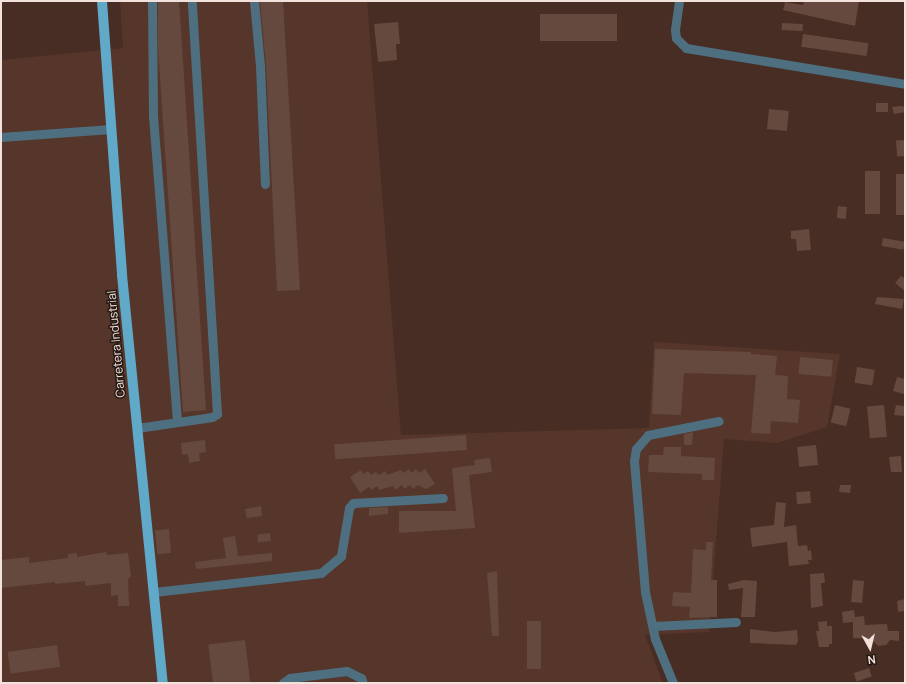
<!DOCTYPE html>
<style>
body{margin:0}
#map{position:relative;width:906px;height:684px;overflow:hidden;background:#472d23;font-family:Manrope,sans-serif}
div>[style]{position:absolute}
.built>*{inset:0;background:#56362a}
.building>*{inset:0;background:#65493e;transform-origin:0 0}
.minor>*{height:9px;margin:-4.5px;padding:0 4.5px;transform-origin:4.5px;border-radius:4.5px;background:#4e6f7f}
.major>*{height:10px;margin:-5px;padding:0 5px;transform-origin:5px;border-radius:5px;background:#61a9c9}
span{translate:-50% -50%;white-space:nowrap;text-align:center;line-height:1.15;-webkit-text-stroke:3px #251914;paint-order:stroke}
.street-label{font-size:12px;color:#f3e2db}
.frame{position:absolute;inset:0;border:2px solid #f3e2db;pointer-events:none}
.north{position:absolute;left:850px;top:628px;width:40px;height:40px;-webkit-text-stroke:3px #251914;paint-order:stroke;rotate:172deg;font-size:11px;font-weight:700;line-height:16px;text-align:center;color:#f3e2db}
.north::after{content:'';display:block;margin:auto;width:14px;height:18px;background:#f3e2db;clip-path:polygon(50% 0,100% 100%,50% 72%,0 100%)}
</style>
<div id="map">
<div class="built">
<i style="clip-path:polygon(120px 1px,367px 1px,401px 435px,649px 428px,654px 342px,840px 354px,827px 427px,777px 443px,724px 439px,709px 632px,645px 635px,663px 683px,1px 683px,1px 60px,123px 48px)"></i>
</div>
<div class="building">
<i style="clip-path:polygon(158px 1px,179px 1px,206px 410px,183px 412px,158px 49px)"></i>
<i style="clip-path:polygon(260px 1px,283px 1px,300px 290px,277px 291px,266px 65px)"></i>
<i style="clip-path:polygon(804px 1px,859px 1px,855px 26px,783px 10px,785px 2px,803px 5px)"></i>
<i style="left:617px;top:14px;width:27px;height:77px;rotate:90deg"></i>
<i style="clip-path:polygon(398px 22px,400px 44px,396px 44px,397px 60px,378px 62px,374px 24px)"></i>
<i style="left:782px;top:23px;width:21px;height:7px;rotate:3deg"></i>
<i style="left:803px;top:34px;width:66px;height:13px;rotate:8deg"></i>
<i style="left:888px;top:103px;width:9px;height:12px;rotate:90deg"></i>
<i style="clip-path:polygon(901px 106px,905px 107px,905px 112px,894px 114px,892px 107px)"></i>
<i style="left:769px;top:109px;width:20px;height:20px;rotate:6deg"></i>
<i style="left:904px;top:140px;width:16px;height:8px;rotate:86deg"></i>
<i style="left:865px;top:171px;width:15px;height:43px"></i>
<i style="left:896px;top:174px;width:9px;height:41px"></i>
<i style="left:838px;top:206px;width:9px;height:12px;rotate:6deg"></i>
<i style="clip-path:polygon(809px 229px,811px 250px,797px 251px,796px 239px,791px 239px,791px 231px)"></i>
<i style="left:883px;top:238px;width:22px;height:8px;rotate:10deg"></i>
<i style="clip-path:polygon(901px 276px,905px 279px,905px 291px,895px 283px)"></i>
<i style="clip-path:polygon(877px 297px,904px 299px,902px 309px,875px 304px)"></i>
<i style="clip-path:polygon(655px 349px,751px 352px,751px 354px,777px 356px,775px 375px,788px 376px,787px 399px,800px 400px,798px 423px,771px 421px,770px 434px,751px 433px,756px 375px,684px 373px,681px 415px,652px 414px)"></i>
<i style="left:800px;top:357px;width:33px;height:17px;rotate:5deg"></i>
<i style="left:857px;top:367px;width:18px;height:16px;rotate:9deg"></i>
<i style="clip-path:polygon(897px 377px,905px 379px,904px 394px,893px 391px)"></i>
<i style="left:835px;top:405px;width:16px;height:18px;rotate:14deg"></i>
<i style="left:884px;top:405px;width:32px;height:17px;rotate:85deg"></i>
<i style="clip-path:polygon(896px 405px,905px 406px,905px 416px,894px 415px)"></i>
<i style="clip-path:polygon(693px 432px,692px 445px,684px 445px,684px 434px)"></i>
<i style="left:466px;top:435px;width:15px;height:132px;rotate:86deg"></i>
<i style="clip-path:polygon(205px 440px,206px 452px,199px 453px,200px 461px,189px 463px,188px 454px,182px 455px,181px 443px)"></i>
<i style="left:816px;top:445px;width:20px;height:19px;rotate:84deg"></i>
<i style="clip-path:polygon(664px 447px,681px 447px,681px 456px,715px 458px,714px 480px,702px 480px,702px 474px,648px 472px,649px 455px,663px 455px)"></i>
<i style="clip-path:polygon(901px 456px,902px 472px,891px 472px,889px 457px)"></i>
<i style="clip-path:polygon(490px 458px,492px 472px,469px 475px,475px 528px,399px 533px,399px 511px,456px 511px,452px 468px,475px 465px,474px 460px)"></i>
<i style="clip-path:polygon(409px 469px,411px 473px,416px 469px,419px 473px,425px 469px,435px 484px,426px 489px,418px 485px,413px 489px,410px 485px,404px 489px,402px 485px,395px 490px,393px 486px,379px 490px,377px 486px,371px 490px,369px 487px,360px 493px,350px 477px,361px 470px,363px 474px,368px 471px,371px 475px,376px 472px,379px 475px,385px 471px,387px 475px,401px 470px,403px 473px)"></i>
<i style="clip-path:polygon(840px 485px,851px 485px,850px 493px,839px 492px)"></i>
<i style="left:810px;top:491px;width:12px;height:14px;rotate:85deg"></i>
<i style="clip-path:polygon(776px 502px,786px 503px,784px 527px,796px 525px,798px 546px,807px 545px,808px 551px,811px 550px,812px 560px,808px 560px,809px 564px,789px 566px,787px 542px,752px 547px,750px 528px,774px 525px)"></i>
<i style="clip-path:polygon(261px 506px,262px 516px,247px 518px,245px 509px)"></i>
<i style="clip-path:polygon(388px 507px,388px 514px,369px 516px,369px 508px)"></i>
<i style="left:169px;top:529px;width:24px;height:14px;rotate:85deg"></i>
<i style="left:270px;top:533px;width:8px;height:13px;rotate:83deg"></i>
<i style="clip-path:polygon(235px 536px,238px 556px,272px 553px,272px 561px,196px 569px,195px 562px,226px 558px,223px 538px)"></i>
<i style="clip-path:polygon(706px 542px,713px 542px,711px 580px,717px 580px,717px 617px,689px 618px,690px 607px,672px 606px,673px 592px,691px 593px,693px 549px,706px 550px)"></i>
<i style="clip-path:polygon(106px 552px,107px 555px,128px 553px,131px 576px,128px 579px,129px 606px,118px 606px,118px 595px,111px 596px,111px 583px,85px 586px,85px 581px,55px 584px,55px 582px,1px 588px,1px 560px,29px 557px,29px 563px,68px 558px,68px 554px,77px 553px,77px 557px)"></i>
<i style="clip-path:polygon(497px 571px,499px 636px,492px 636px,487px 573px)"></i>
<i style="clip-path:polygon(824px 573px,825px 583px,821px 583px,823px 606px,811px 608px,810px 574px)"></i>
<i style="clip-path:polygon(744px 580px,757px 581px,755px 617px,741px 617px,743px 588px,729px 590px,728px 584px)"></i>
<i style="left:853px;top:580px;width:11px;height:22px;rotate:5deg"></i>
<i style="clip-path:polygon(905px 599px,905px 611px,898px 612px,897px 601px)"></i>
<i style="clip-path:polygon(854px 610px,855px 617px,864px 616px,865px 625px,887px 624px,888px 631px,899px 631px,899px 641px,890px 640px,886px 645px,878px 646px,871px 639px,853px 638px,853px 622px,843px 623px,842px 612px)"></i>
<i style="left:527px;top:621px;width:14px;height:48px"></i>
<i style="clip-path:polygon(827px 621px,827px 626px,832px 626px,832px 644px,829px 644px,829px 647px,819px 647px,816px 631px,819px 631px,818px 622px)"></i>
<i style="clip-path:polygon(750px 629px,775px 632px,797px 630px,798px 641px,796px 645px,750px 643px)"></i>
<i style="left:245px;top:640px;width:43px;height:37px;rotate:83deg"></i>
<i style="left:57px;top:645px;width:22px;height:50px;rotate:82deg"></i>
<i style="left:869px;top:668px;width:9px;height:16px;rotate:72deg"></i>
</div>
<div class="minor">
<i style="left:152px;top:1px;width:115px;rotate:89.5deg"></i>
<i style="left:153px;top:116px;width:307px;rotate:85.5deg"></i>
<i style="left:254px;top:1px;width:65px;rotate:84.7deg"></i>
<i style="left:260px;top:66px;width:118px;rotate:87.6deg"></i>
<i style="left:679px;top:1px;width:29px;rotate:98deg"></i>
<i style="left:675px;top:30px;width:8px;rotate:83deg"></i>
<i style="left:676px;top:38px;width:14px;rotate:45deg"></i>
<i style="left:686px;top:48px;width:222px;rotate:9.3deg"></i>
<i style="left:1px;top:137px;width:110px;rotate:-4.2deg"></i>
<i style="left:137px;top:428px;width:76px;rotate:-8.3deg"></i>
<i style="left:212px;top:417px;width:6px;rotate:-31deg"></i>
<i style="left:217px;top:414px;width:414px;rotate:-93.5deg"></i>
<i style="left:154px;top:592px;width:168px;rotate:-6.5deg"></i>
<i style="left:321px;top:573px;width:26px;rotate:-40deg"></i>
<i style="left:341px;top:556px;width:49px;rotate:-80.5deg"></i>
<i style="left:349px;top:508px;width:6px;rotate:-51deg"></i>
<i style="left:353px;top:503px;width:90px;rotate:-3.2deg"></i>
<i style="left:653px;top:626px;width:83px;rotate:-2.8deg"></i>
<i style="left:283px;top:683px;width:9px;rotate:-36deg"></i>
<i style="left:290px;top:678px;width:57px;rotate:-7deg"></i>
<i style="left:347px;top:671px;width:16px;rotate:27deg"></i>
<i style="left:361px;top:678px;width:5px;rotate:68deg"></i>
<i style="left:673px;top:683px;width:48px;rotate:-112.2deg"></i>
<i style="left:655px;top:639px;width:48px;rotate:-102deg"></i>
<i style="left:645px;top:592px;width:131px;rotate:-94.8deg"></i>
<i style="left:634px;top:461px;width:12px;rotate:-81deg"></i>
<i style="left:636px;top:449px;width:18px;rotate:-49deg"></i>
<i style="left:648px;top:435px;width:72px;rotate:-11.2deg"></i>
</div>
<div class="major">
<i style="left:102px;top:1px;width:275px;rotate:85.8deg"></i>
<i style="left:122px;top:275px;width:410px;rotate:84.3deg"></i>
</div>
<div class="street-label">
<span style="left:116px;top:344px;rotate:-95deg">Carretera Industrial</span>
</div>
<div class="frame"></div>
<div class="north">N</div>
</div>
